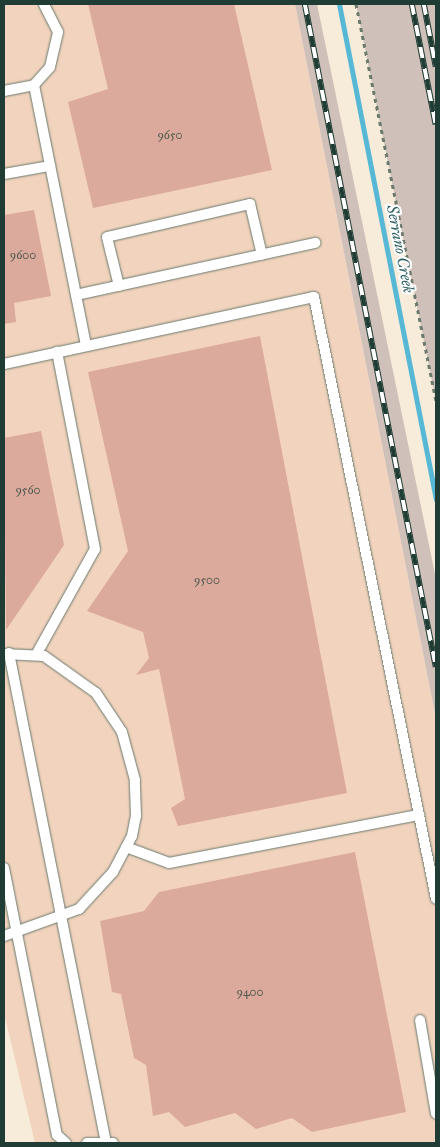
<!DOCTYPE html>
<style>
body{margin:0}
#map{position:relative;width:440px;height:1147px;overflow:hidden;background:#f7ebd9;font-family:"IM FELL Great Primer",serif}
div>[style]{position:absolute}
.built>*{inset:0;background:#f2d4be}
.industrial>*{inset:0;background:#cfc0ba}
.stream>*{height:5px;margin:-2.5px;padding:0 2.5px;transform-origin:2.5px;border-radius:2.5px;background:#57b8d6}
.building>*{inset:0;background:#dca99d}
.path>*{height:3px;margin-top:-1.5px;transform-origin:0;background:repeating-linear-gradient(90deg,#6b7a6e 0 4px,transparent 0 8px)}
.roads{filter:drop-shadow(0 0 1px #6b7a6e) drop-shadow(0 0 1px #6b7a6e)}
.lane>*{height:10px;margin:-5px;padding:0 5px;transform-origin:5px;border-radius:5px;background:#fff}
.rail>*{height:5.5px;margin-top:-2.75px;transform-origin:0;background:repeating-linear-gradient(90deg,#fff 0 11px,#1f3d34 0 22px);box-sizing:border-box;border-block:1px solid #1f3d34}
span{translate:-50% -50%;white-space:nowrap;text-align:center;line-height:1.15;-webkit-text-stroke:4px #fff;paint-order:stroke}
.number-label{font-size:12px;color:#4e584e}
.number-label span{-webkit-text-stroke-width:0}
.water-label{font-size:16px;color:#306265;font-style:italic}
.frame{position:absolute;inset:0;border:5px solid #1f3d34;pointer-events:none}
</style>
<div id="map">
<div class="built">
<i style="clip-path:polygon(4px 4px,295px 4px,436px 719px,436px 1143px,35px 1143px,4px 1013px)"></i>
</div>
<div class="industrial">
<i style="clip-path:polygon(295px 4px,317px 4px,436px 579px,436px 719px)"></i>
<i style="clip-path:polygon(356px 4px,436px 4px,436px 401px)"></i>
</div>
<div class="stream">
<i style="left:339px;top:4px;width:505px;rotate:78.93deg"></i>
</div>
<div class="building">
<i style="clip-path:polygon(88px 4px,234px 4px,272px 170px,93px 208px,68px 102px,108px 89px)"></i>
<i style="clip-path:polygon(34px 210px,51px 296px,14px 303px,16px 322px,4px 324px,4px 215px)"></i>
<i style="clip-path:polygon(260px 336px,347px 793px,178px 826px,171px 808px,185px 799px,159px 669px,136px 675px,149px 658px,143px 632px,87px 611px,128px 551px,88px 372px)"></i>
<i style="clip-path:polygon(41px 431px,64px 545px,6px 630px,4px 438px)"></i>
<i style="clip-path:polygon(355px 852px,406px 1112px,312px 1132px,292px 1118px,256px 1129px,235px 1113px,185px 1127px,169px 1112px,153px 1116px,146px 1065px,134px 1058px,121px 994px,112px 992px,100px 921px,144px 911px,159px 892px)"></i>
</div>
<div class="path">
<i style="left:356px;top:4px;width:405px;rotate:78.6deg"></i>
</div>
<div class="roads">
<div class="lane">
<i style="left:34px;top:85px;width:266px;rotate:78.7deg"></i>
<i style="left:4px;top:91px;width:31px;rotate:-11deg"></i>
<i style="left:34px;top:85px;width:24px;rotate:-48deg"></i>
<i style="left:50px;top:67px;width:36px;rotate:-77deg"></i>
<i style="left:58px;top:32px;width:31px;rotate:-117deg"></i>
<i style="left:4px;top:174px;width:47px;rotate:-9.9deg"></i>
<i style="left:119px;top:286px;width:50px;rotate:-103.8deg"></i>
<i style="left:107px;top:237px;width:147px;rotate:-13deg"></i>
<i style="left:250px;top:204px;width:52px;rotate:76.8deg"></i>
<i style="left:76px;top:295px;width:245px;rotate:-12.3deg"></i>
<i style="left:4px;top:364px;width:317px;rotate:-12.2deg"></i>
<i style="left:314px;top:297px;width:614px;rotate:78.54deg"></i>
<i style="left:9px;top:653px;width:499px;rotate:78.8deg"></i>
<i style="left:36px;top:655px;width:121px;rotate:-60.9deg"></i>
<i style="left:95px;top:549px;width:201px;rotate:-100.9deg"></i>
<i style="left:126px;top:847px;width:46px;rotate:20.4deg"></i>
<i style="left:169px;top:863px;width:255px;rotate:-10.9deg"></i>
<i style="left:4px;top:868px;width:272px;rotate:78.8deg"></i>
<i style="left:57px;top:1135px;width:12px;rotate:42deg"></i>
<i style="left:4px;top:936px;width:80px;rotate:-19.8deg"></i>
<i style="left:79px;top:909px;width:50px;rotate:-47.4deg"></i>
<i style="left:113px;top:872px;width:41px;rotate:-62.2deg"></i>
<i style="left:132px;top:836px;width:20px;rotate:-79deg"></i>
<i style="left:136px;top:816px;width:36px;rotate:-92deg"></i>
<i style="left:135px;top:780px;width:50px;rotate:-105.2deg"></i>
<i style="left:122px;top:732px;width:47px;rotate:-123.7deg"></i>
<i style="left:96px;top:693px;width:64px;rotate:-144.6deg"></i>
<i style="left:44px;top:656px;width:40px;rotate:-177.1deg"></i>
<i style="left:420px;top:1020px;width:95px;rotate:80.3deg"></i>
<i style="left:87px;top:1143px;width:26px"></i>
</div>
</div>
<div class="rail">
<i style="left:305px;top:4px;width:676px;rotate:78.82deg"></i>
<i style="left:412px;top:4px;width:123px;rotate:78.8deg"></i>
<i style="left:424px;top:4px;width:64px;rotate:79.2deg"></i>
</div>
<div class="number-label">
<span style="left:170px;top:136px">9650</span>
<span style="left:23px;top:256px">9600</span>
<span style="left:28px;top:491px">9560</span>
<span style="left:207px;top:581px">9500</span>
<span style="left:250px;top:993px">9400</span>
</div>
<div class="water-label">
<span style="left:400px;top:249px;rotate:79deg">Serrano Creek</span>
</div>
<div class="frame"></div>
</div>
